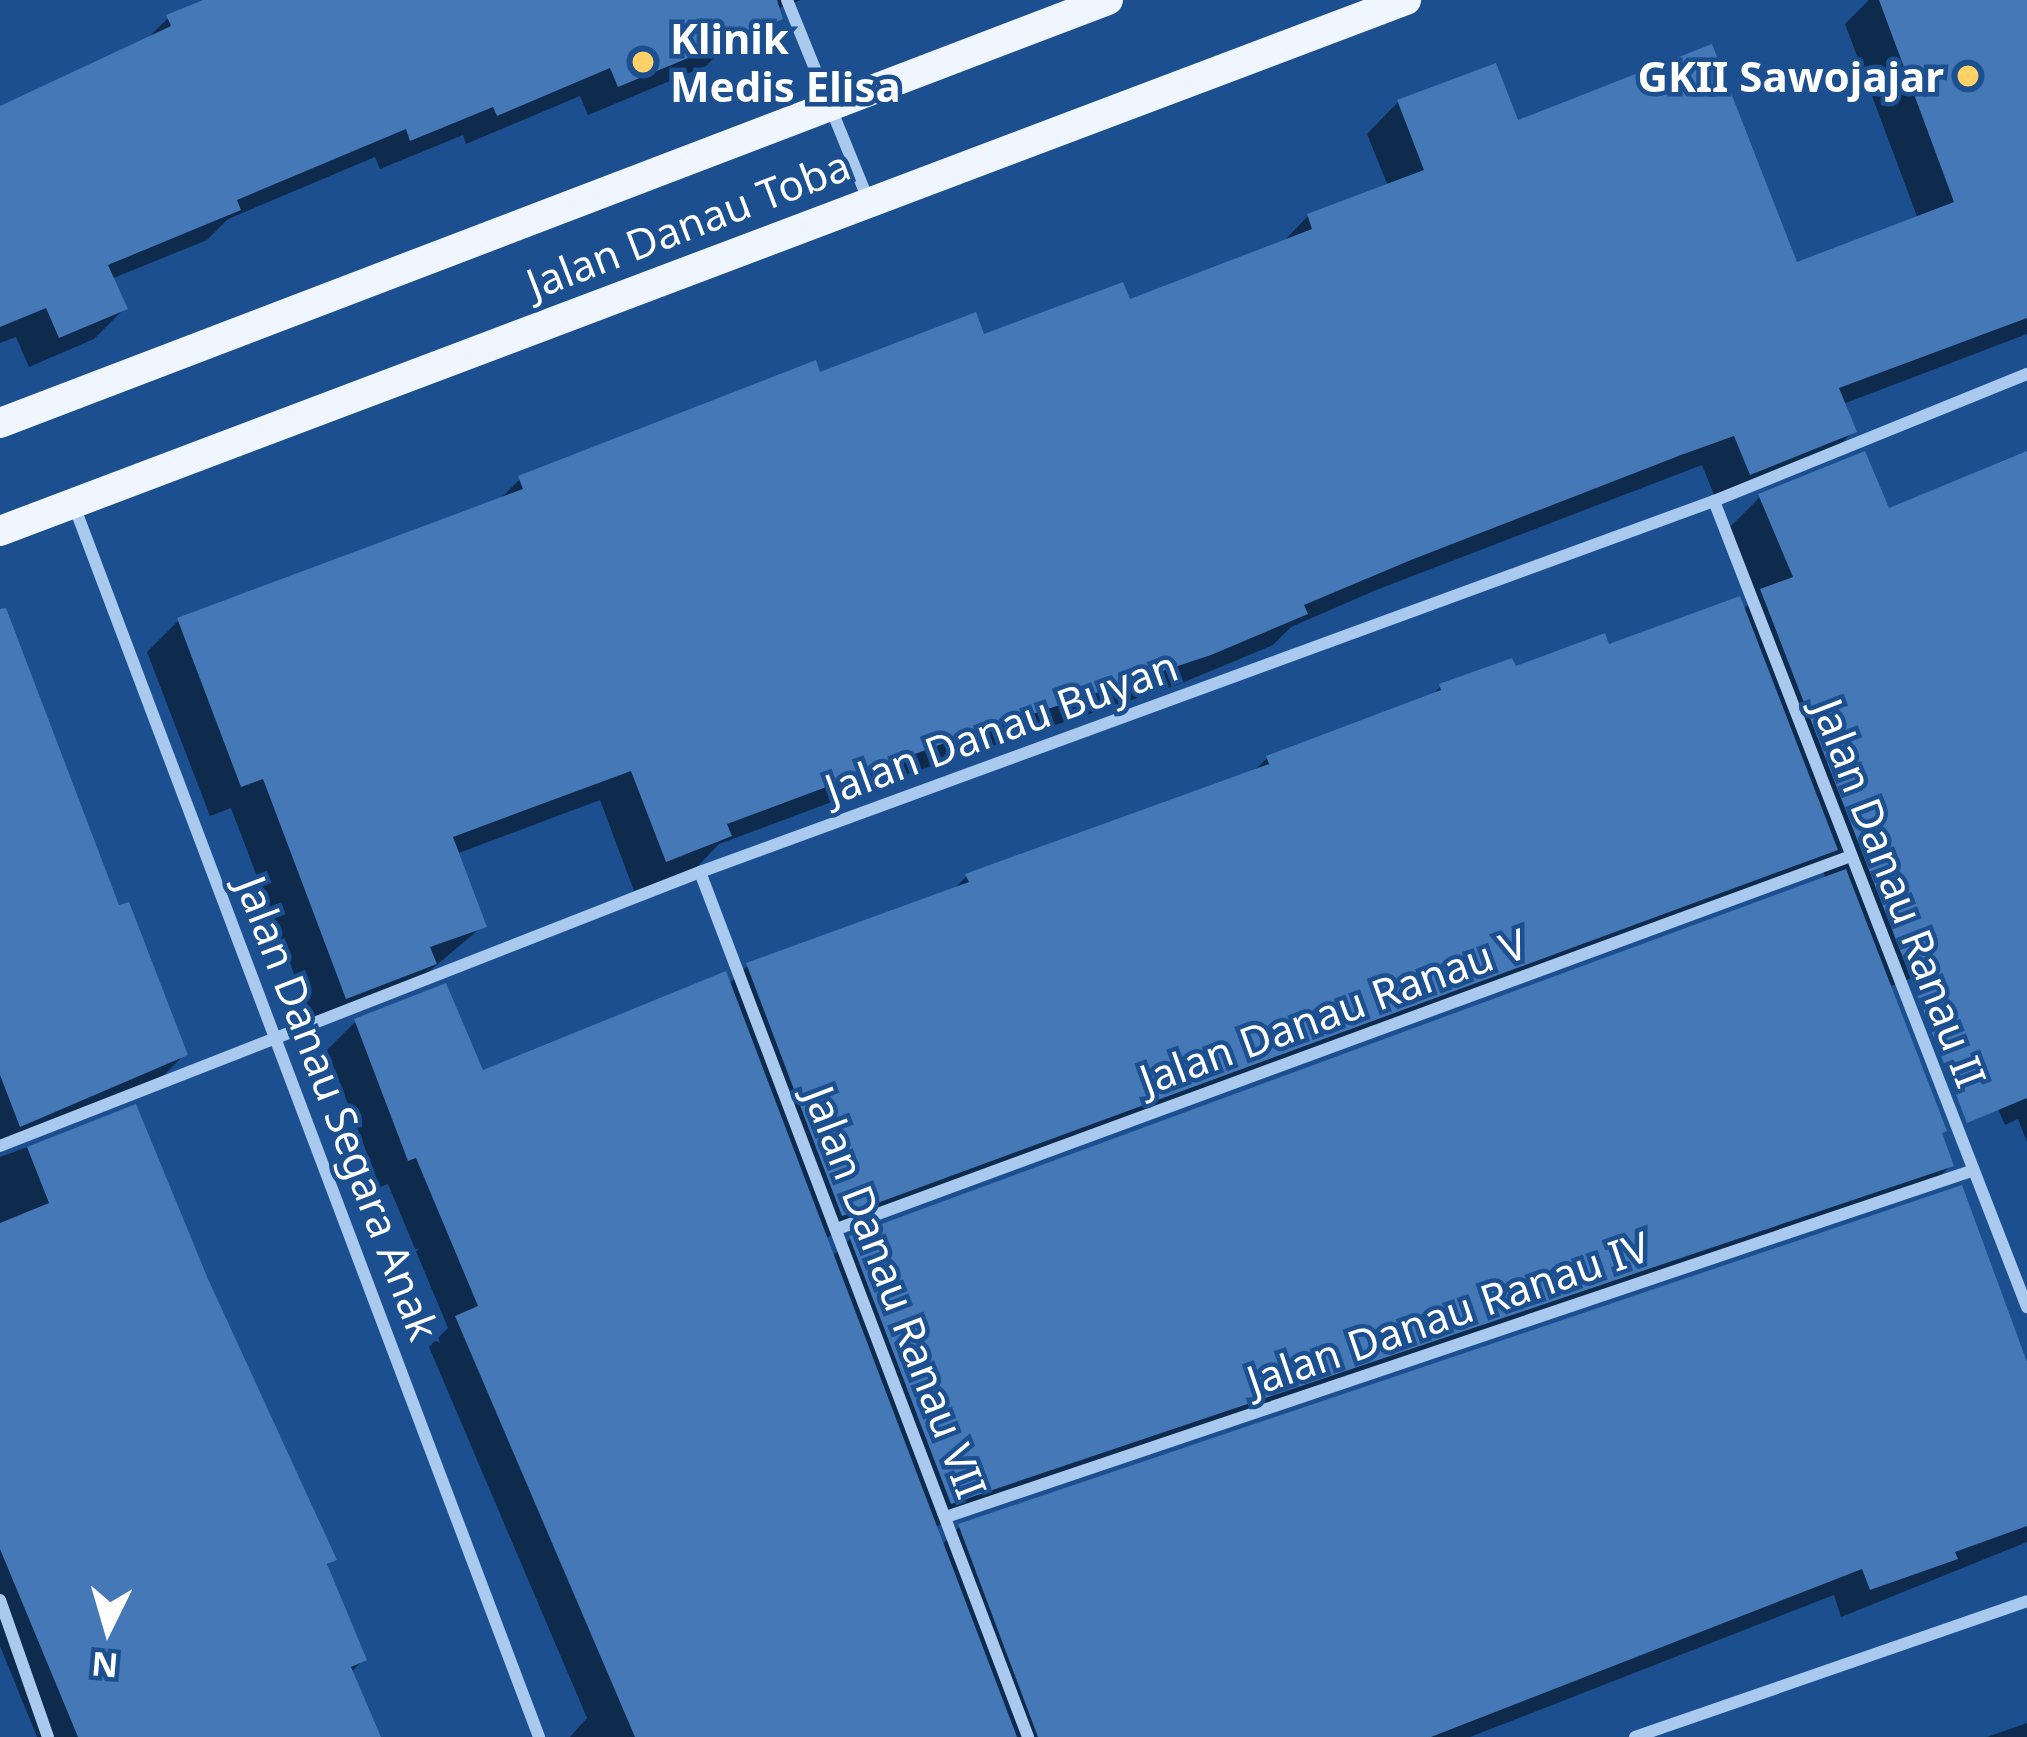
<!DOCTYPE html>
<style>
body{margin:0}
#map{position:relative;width:2027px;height:1737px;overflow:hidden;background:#1b4f8f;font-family:"Noto Sans",sans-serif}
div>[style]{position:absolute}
.shadow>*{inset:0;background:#0007}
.building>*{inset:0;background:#4478b7}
.minor>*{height:12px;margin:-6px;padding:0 6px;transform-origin:6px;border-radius:6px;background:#a9c9ee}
.primary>*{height:30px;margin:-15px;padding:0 15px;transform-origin:15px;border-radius:15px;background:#f0f6ff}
.dots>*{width:33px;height:33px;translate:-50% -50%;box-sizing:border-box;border:6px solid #1b4f8f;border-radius:50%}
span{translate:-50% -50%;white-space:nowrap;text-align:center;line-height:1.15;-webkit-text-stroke:9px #1b4f8f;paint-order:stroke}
.poi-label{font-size:42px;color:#fff;font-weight:700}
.left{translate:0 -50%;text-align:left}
.right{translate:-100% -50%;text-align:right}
.street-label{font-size:42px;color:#fff}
.north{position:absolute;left:48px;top:1569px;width:120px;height:120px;-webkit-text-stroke:9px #1b4f8f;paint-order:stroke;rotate:185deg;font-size:33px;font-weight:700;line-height:48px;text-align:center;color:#fff}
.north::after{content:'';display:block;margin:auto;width:42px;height:54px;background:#fff;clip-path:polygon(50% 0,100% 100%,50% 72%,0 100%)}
</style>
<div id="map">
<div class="shadow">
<i style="clip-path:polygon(211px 0,801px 0,751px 19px,706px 66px,588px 115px,580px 96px,466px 144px,463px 135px,380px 169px,375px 157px,228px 219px,207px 240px,111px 279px,124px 309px,94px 339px,29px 367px,16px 337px,0 343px,0 110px,146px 40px,168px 18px)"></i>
<i style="clip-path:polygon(1869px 0,2027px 0,2027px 334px,1843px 404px,1854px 431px,1822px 462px,1718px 505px,1702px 465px,1376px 590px,1291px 627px,1273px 645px,1177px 685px,904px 775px,719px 844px,697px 867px,634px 891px,600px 800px,456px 854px,483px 926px,402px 994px,315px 1029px,231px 808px,210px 816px,147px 652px,179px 620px,497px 502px,520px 479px,819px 376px,1128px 303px,1280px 245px,1308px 216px,1388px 186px,1367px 134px,1398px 102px,1517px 124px,1795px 265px,1918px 219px,1845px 24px)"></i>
<i style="clip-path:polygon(evenodd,2027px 455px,2027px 1142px,2018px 1119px,2005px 1125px,1937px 968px,1886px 988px,1951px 1165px,1923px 1193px,934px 1527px,941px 1546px,960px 1526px,2027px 1375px,2027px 1542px,1841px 1617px,1834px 1595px,1470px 1737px,570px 1737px,587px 1718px,429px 1347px,448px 1328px,388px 1184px,380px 1187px,327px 1050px,356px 1021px,481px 1074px,728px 985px,747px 966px,951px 892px,967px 876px,1253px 772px,1267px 758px,1429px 698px,1441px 686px,1742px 611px,1754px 598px,1726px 531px,1760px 497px,1888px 512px,2027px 455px,1820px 863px,1826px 879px,851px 1238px,832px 1257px,825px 1238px,1806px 877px,1820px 863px)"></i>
<i style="clip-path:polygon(0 708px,117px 909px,185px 1054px,156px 1083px,0 1149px)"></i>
<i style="clip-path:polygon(135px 1108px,205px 1280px,333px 1560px,325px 1567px,363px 1660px,350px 1673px,377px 1737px,37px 1737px,0 1646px,0 1157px)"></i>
<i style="clip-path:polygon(2027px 1723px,2027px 1737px,1987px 1737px)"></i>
</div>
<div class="building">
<i style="clip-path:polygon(203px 0,777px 0,783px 19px,618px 87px,610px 68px,497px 116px,493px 107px,410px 141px,406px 129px,237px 200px,241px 210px,108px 265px,128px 309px,59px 338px,46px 308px,0 327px,0 106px,171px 26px,166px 15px)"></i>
<i style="clip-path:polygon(1879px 0,2027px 0,2027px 318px,1839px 388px,1857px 432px,1750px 475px,1734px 436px,1681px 455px,1411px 560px,1304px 605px,1308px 614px,1211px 655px,939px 745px,727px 824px,732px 836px,666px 862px,631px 771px,453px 837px,487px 927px,430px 947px,437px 964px,346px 999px,263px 779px,241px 787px,177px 618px,523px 489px,518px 476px,816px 360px,820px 372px,976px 312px,984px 334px,1123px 282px,1130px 299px,1312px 229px,1307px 214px,1424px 170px,1397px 100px,1496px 63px,1518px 120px,1712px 44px,1797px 262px,1954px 202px)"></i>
<i style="clip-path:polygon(1865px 451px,1889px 508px,2027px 451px,2027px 1098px,1967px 1123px,1760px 589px,1793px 577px,1758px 494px)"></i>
<i style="clip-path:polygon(1740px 596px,1838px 850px,842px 1216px,746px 963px,969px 882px,965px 874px,1269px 764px,1266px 756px,1441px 690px,1439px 684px,1512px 658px,1516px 666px,1605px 633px,1609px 644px)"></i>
<i style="clip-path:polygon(6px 608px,119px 905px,129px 902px,188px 1055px,20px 1127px,0 1075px,0 609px)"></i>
<i style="clip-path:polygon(1846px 869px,1947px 1131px,1942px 1133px,1954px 1166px,951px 1504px,849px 1236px)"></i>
<i style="clip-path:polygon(726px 971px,1017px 1737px,635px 1737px,455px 1316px,478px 1306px,416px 1158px,408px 1161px,354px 1019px,446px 983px,483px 1070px)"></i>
<i style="clip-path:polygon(136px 1104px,208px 1279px,337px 1560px,327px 1564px,367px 1660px,351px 1667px,381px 1737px,78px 1737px,0 1549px,0 1223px,49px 1203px,27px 1147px)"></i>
<i style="clip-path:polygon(1962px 1185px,2027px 1362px,2027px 1526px,1955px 1552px,1958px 1559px,1870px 1590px,1862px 1569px,1431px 1737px,1038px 1737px,958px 1524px)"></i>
</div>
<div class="minor">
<i style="left:787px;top:0;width:215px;rotate:67.9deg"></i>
<i style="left:1714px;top:501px;width:865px;rotate:68.78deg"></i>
<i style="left:73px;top:503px;width:1319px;rotate:69.31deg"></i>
<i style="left:700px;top:872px;width:925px;rotate:69.23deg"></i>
<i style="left:0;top:1146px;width:752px;rotate:-21.38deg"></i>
<i style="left:700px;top:872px;width:1080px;rotate:-20.1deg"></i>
<i style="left:1714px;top:501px;width:338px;rotate:-22.1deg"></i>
<i style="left:837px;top:1229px;width:1080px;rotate:-20.2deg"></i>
<i style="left:946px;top:1517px;width:1082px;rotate:-18.65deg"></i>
<i style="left:0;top:1600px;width:145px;rotate:70.7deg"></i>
<i style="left:1635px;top:1737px;width:415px;rotate:-19.1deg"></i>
</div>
<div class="primary">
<i style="left:0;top:423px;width:1186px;rotate:-20.9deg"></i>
<i style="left:0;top:531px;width:1503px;rotate:-20.69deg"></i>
</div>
<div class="dots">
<i style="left:643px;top:62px;background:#ffd166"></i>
<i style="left:1968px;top:76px;background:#ffd166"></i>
</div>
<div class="poi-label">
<span class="left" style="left:670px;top:62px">Klinik<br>Medis Elisa</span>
<span class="right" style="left:1944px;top:76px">GKII Sawojajar</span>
</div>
<div class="street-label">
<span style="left:688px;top:224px;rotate:-21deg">Jalan Danau Toba</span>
<span style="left:1001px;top:727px;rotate:-20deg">Jalan Danau Buyan</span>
<span style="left:1900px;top:893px;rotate:69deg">Jalan Danau Ranau II</span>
<span style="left:1333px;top:1011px;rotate:-20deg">Jalan Danau Ranau V</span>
<span style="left:338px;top:1108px;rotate:69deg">Jalan Danau Segara Anak</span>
<span style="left:896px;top:1292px;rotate:69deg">Jalan Danau Ranau VII</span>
<span style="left:1448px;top:1313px;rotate:-19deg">Jalan Danau Ranau IV</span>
</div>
<div class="north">N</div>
</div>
